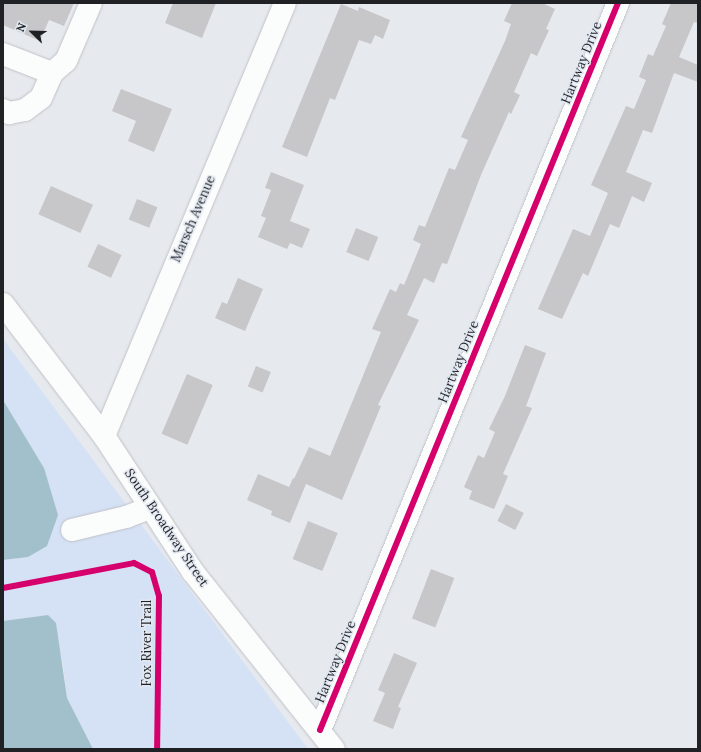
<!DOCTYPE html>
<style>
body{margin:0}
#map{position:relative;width:701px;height:752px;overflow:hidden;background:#e6e9ee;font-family:Lora,serif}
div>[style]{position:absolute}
.green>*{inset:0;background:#d5e1f5}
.water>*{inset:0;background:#a1c0cc}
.building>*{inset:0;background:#c7c6c9;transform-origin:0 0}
.roads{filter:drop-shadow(0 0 1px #c0c2c6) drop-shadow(0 0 1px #c0c2c6)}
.minor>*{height:22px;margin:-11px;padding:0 11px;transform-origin:11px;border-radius:11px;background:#fbfcfc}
.cycleway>*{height:6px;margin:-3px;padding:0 3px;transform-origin:3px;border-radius:3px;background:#d6006c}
span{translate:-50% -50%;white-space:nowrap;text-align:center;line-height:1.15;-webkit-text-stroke:3px #e2e8f1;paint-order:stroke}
.street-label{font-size:13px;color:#1f2124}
.frame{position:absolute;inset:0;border:4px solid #1f2124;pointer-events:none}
.north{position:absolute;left:12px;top:12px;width:40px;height:40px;-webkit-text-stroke:3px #e2e8f1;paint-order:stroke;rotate:293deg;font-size:11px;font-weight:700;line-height:16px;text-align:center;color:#1f2124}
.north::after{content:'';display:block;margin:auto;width:14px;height:18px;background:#1f2124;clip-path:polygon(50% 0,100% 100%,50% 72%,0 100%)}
</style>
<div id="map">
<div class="green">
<i style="clip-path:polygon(3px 339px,308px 749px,93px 749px,67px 698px,63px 663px,48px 615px,3px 621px,3px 560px,28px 557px,44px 468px,3px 400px)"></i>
</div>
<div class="water">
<i style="clip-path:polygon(3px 400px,44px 468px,58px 515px,47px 546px,28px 557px,3px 560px)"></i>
<i style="clip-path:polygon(48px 615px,56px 623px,67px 698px,93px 749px,3px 749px,3px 621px)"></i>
</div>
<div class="building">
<i style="clip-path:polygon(3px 3px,74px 3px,64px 26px,49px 20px,40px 41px,3px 25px)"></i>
<i style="clip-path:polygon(173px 3px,216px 3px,202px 38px,165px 23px)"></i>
<i style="clip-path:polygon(512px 3px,542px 3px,555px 9px,546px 29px,549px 30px,537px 56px,531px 53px,514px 92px,520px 95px,511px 114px,509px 112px,481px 175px,447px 264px,442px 263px,434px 283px,424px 278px,407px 315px,419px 320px,378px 405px,381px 406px,342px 500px,306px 484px,290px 523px,271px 515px,272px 511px,247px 500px,258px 474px,289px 487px,293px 478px,303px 483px,294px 479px,309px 447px,330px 456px,381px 332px,372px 329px,390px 289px,396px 292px,400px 283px,404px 285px,421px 244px,413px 240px,419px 225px,425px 227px,449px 168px,455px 170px,468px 140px,461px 137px,505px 41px,511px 24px,504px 21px)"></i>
<i style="clip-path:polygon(671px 3px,698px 3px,698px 23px,694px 22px,679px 57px,698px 65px,698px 82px,674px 73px,652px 133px,643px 130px,626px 172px,652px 183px,644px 202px,632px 196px,619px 228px,610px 224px,588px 276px,583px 273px,562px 319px,538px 309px,573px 229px,590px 236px,608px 193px,591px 185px,626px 106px,634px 109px,646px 80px,639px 77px,648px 54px,653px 56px,666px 26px,662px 24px)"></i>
<i style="clip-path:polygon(341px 4px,358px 11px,359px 7px,390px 20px,383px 39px,375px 35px,371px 44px,359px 40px,335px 100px,330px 98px,307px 157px,282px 147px)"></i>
<i style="clip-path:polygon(121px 89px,172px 109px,154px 152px,128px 141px,136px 121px,112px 111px)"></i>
<i style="clip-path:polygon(271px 172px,304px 185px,290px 221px,310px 229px,302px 248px,290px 243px,287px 249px,258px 237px,266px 218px,261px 216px,271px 190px,265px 188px)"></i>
<i style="left:51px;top:186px;width:46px;height:31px;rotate:24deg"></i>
<i style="left:137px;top:199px;width:22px;height:22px;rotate:22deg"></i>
<i style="left:356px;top:228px;width:24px;height:26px;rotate:22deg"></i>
<i style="left:98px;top:244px;width:26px;height:25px;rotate:25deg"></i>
<i style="clip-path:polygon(238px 278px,263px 289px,245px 331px,215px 318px,222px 302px,227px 304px)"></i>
<i style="clip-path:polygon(525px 345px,546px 353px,526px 406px,532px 408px,503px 474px,508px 476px,494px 509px,469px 499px,472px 491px,464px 487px,478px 455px,484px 458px,495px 432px,489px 429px,505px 396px)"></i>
<i style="left:256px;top:366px;width:16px;height:22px;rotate:22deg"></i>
<i style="left:187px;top:374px;width:28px;height:65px;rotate:23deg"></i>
<i style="left:506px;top:504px;width:20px;height:19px;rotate:27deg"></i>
<i style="left:308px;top:521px;width:32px;height:41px;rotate:22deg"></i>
<i style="left:431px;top:569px;width:25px;height:53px;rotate:21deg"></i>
<i style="clip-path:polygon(394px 653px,417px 663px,398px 707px,401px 708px,393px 729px,373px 721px,385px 693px,378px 690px)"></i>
</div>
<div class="roads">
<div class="minor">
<i style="left:3px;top:54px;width:53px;rotate:21.2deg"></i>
<i style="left:3px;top:110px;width:7px;rotate:27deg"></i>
<i style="left:9px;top:113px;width:16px;rotate:-11deg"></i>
<i style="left:25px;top:110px;width:20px;rotate:-37deg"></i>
<i style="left:41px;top:98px;width:27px;rotate:-66deg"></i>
<i style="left:52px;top:73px;width:18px;rotate:-41deg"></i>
<i style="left:66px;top:61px;width:63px;rotate:-66.7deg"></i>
<i style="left:3px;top:304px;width:166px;rotate:52.6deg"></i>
<i style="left:104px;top:436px;width:163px;rotate:56.8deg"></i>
<i style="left:193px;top:572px;width:226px;rotate:51.5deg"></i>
<i style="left:104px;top:436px;width:469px;rotate:-67.3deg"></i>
<i style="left:72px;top:530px;width:56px;rotate:-13.5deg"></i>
<i style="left:126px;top:517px;width:26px;rotate:-21deg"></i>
<i style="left:320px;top:730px;width:786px;rotate:-67.71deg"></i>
</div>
</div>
<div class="cycleway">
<i style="left:3px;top:588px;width:133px;rotate:-10.8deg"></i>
<i style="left:134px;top:563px;width:20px;rotate:27deg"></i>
<i style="left:152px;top:572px;width:25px;rotate:74deg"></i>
<i style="left:159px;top:596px;width:153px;rotate:90.7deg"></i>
<i style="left:320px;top:730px;width:786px;rotate:-67.71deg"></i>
</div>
<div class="street-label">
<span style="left:582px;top:63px;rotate:-68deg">Hartway Drive</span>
<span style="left:194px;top:219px;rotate:-67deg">Marsch Avenue</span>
<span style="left:459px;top:362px;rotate:-68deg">Hartway Drive</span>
<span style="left:166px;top:528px;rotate:56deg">South Broadway Street</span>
<span style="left:147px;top:643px;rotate:-90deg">Fox River Trail</span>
<span style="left:336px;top:662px;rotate:-68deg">Hartway Drive</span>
</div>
<div class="frame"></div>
<div class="north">N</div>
</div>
